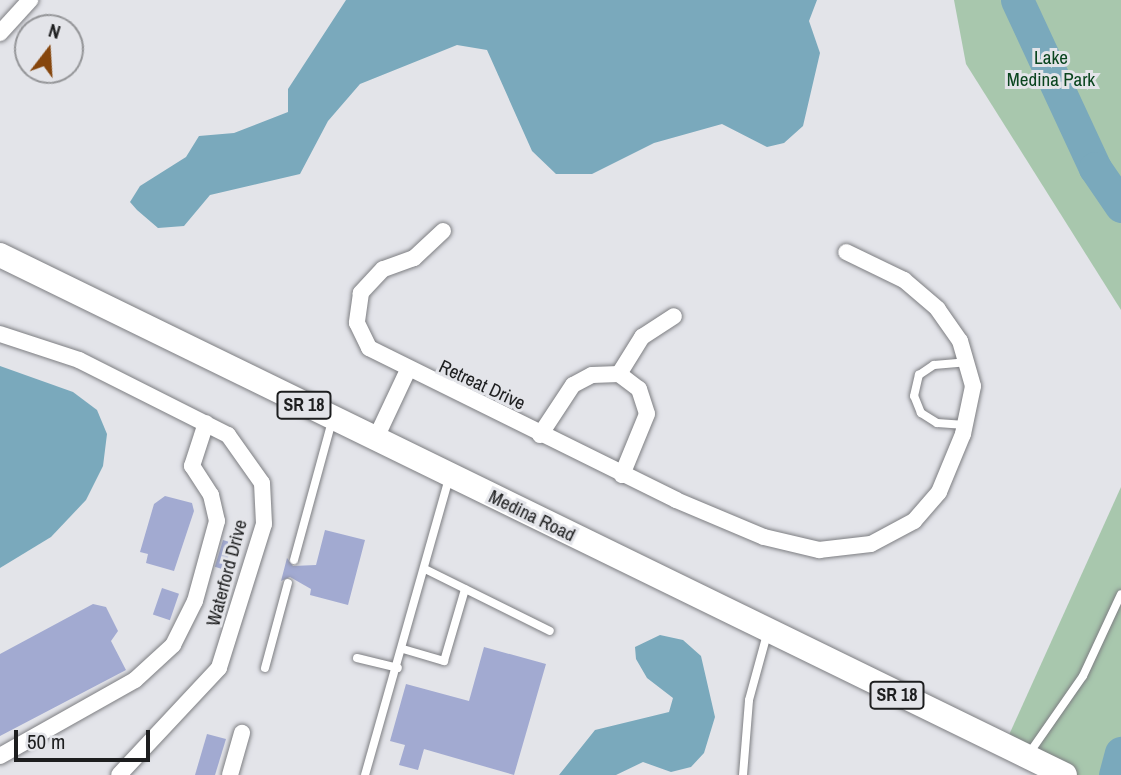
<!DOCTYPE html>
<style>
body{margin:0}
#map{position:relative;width:1121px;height:775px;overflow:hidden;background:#e3e4e9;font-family:"Archivo Narrow",sans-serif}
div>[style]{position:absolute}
.green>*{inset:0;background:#a8c7ad}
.water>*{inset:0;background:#7aa9bc}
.river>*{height:33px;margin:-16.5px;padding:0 16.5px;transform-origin:16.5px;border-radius:16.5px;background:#7aa9bc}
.building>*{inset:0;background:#a2aad1;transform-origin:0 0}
.roads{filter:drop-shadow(0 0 2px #7d7e82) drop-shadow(0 0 2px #7d7e82)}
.service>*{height:8px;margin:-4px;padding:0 4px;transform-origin:4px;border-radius:4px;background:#fff}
.minor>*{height:16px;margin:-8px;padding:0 8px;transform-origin:8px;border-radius:8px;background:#fff}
.trunk>*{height:24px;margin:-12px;padding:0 12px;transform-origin:12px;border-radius:12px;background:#fff}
span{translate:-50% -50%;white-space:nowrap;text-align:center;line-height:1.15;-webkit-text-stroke:6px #e3e4e9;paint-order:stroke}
.shield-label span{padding:2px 5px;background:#e3e4e9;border:2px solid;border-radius:5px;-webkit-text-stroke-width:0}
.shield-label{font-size:18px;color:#1d1e1f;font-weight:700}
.park-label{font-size:19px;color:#0a451f}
.street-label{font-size:19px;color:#1d1e1f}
.north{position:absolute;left:14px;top:14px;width:70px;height:70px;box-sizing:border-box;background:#e3e4e9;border:2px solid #949598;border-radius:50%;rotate:17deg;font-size:19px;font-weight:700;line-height:28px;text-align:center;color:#1d1e1f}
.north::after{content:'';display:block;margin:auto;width:24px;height:32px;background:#86460d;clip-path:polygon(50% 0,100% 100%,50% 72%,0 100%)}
.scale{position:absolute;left:14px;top:730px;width:136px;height:32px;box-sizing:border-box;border:4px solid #1d1e1f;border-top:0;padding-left:9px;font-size:21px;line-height:24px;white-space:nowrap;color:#1d1e1f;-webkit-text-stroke:5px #e3e4e9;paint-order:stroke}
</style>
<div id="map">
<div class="green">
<i style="clip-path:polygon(954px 0,1121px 0,1121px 310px,966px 64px)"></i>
<i style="clip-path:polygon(1121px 487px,1121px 775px,1065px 775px,1004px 746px)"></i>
</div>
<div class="water">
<i style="clip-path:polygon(346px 0,817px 0,809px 21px,820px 53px,803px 126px,784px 143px,767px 147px,722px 124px,654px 143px,592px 174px,556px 174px,532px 151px,487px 50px,457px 45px,360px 84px,328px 121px,300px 174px,210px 195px,184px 226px,158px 228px,137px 210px,130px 202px,140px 186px,186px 157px,199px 136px,234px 133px,288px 112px,288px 89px)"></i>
<i style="clip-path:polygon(0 366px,73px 392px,97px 410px,107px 434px,103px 466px,86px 500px,51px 537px,0 568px)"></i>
<i style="clip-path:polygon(660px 635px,683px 640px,701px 656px,715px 717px,704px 753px,691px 767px,671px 772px,643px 762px,616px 775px,559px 775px,595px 730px,669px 712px,673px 698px,647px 678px,636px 659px,635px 647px)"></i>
</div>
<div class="river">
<i style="left:1017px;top:0;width:185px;rotate:65.1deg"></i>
<i style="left:1095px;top:168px;width:46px;rotate:55.6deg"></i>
<i style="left:1115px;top:775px;width:23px;rotate:-75deg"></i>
</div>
<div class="building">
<i style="clip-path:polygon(165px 496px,192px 503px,194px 511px,174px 571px,146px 563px,148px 554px,140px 552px,154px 504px)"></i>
<i style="clip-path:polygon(325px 530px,365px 540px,348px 605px,310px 595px,311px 589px,290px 577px,281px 581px,287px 558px,293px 566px,316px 565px)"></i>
<i style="left:223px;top:540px;width:10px;height:28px;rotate:17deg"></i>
<i style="left:162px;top:588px;width:18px;height:28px;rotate:19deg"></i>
<i style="clip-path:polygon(93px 604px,106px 607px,118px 631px,111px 641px,126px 670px,0 736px,0 654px)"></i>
<i style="clip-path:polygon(484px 647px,546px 664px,514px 775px,424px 749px,418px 770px,399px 765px,405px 745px,390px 741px,406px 684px,469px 701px)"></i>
<i style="clip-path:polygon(207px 734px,226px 739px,215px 775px,195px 775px)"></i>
</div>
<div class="roads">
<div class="service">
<i style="left:965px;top:425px;width:28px;rotate:-176deg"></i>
<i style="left:937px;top:423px;width:19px;rotate:-148deg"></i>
<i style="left:921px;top:413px;width:18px;rotate:-112deg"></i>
<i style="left:914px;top:396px;width:22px;rotate:-77deg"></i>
<i style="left:919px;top:375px;width:18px;rotate:-34deg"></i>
<i style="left:934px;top:365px;width:32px;rotate:-5deg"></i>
<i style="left:294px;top:560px;width:144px;rotate:-74.7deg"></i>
<i style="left:427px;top:570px;width:137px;rotate:26.4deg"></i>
<i style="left:403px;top:649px;width:43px;rotate:16.3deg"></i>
<i style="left:444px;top:661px;width:75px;rotate:-73.7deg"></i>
<i style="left:357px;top:658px;width:42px;rotate:13.7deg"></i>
<i style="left:265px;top:668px;width:88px;rotate:-74.9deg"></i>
<i style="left:1028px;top:755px;width:96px;rotate:-55.2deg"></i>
<i style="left:1083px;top:676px;width:90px;rotate:-65.1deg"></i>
<i style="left:365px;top:775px;width:308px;rotate:-74.2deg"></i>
<i style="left:743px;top:775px;width:75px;rotate:-85.4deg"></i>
<i style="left:749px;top:700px;width:68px;rotate:-74.7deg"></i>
</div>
<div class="minor">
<i style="left:0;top:33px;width:45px;rotate:-47.7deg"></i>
<i style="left:443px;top:231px;width:40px;rotate:137deg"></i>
<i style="left:414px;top:258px;width:33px;rotate:160deg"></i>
<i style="left:383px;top:269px;width:33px;rotate:133deg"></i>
<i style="left:361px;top:293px;width:30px;rotate:98deg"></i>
<i style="left:357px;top:323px;width:28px;rotate:64deg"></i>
<i style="left:369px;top:348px;width:343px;rotate:26.3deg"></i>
<i style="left:676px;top:500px;width:95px;rotate:22.8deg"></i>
<i style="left:764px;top:537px;width:57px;rotate:13.3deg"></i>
<i style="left:819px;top:550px;width:52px;rotate:-6.6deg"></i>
<i style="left:871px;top:544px;width:49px;rotate:-28.1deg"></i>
<i style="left:914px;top:521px;width:38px;rotate:-49deg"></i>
<i style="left:939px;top:492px;width:63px;rotate:-67.5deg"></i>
<i style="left:963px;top:434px;width:49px;rotate:-78.2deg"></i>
<i style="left:973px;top:386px;width:47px;rotate:-106.1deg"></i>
<i style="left:960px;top:341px;width:39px;rotate:-125deg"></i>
<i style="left:938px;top:309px;width:45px;rotate:-139.5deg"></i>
<i style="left:904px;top:280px;width:64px;rotate:-154.2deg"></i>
<i style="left:0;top:334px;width:83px;rotate:18.2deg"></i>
<i style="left:79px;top:360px;width:167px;rotate:26.7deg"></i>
<i style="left:228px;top:435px;width:59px;rotate:54.7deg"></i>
<i style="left:262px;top:483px;width:41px;rotate:87.2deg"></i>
<i style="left:264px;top:524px;width:151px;rotate:107.4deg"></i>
<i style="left:219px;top:668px;width:146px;rotate:133.1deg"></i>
<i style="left:619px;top:374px;width:44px;rotate:-58.1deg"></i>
<i style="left:642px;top:337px;width:38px;rotate:-33deg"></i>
<i style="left:540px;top:435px;width:60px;rotate:-56.6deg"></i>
<i style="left:573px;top:385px;width:21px;rotate:-28deg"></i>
<i style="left:592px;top:375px;width:27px;rotate:-2deg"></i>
<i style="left:619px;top:374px;width:25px;rotate:37deg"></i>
<i style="left:639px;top:389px;width:26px;rotate:72deg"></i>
<i style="left:647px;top:414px;width:66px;rotate:112.3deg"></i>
<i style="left:375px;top:440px;width:75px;rotate:-64.8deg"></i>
<i style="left:0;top:756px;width:155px;rotate:-29.4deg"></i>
<i style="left:135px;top:680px;width:52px;rotate:-42.6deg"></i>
<i style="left:173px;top:645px;width:49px;rotate:-63.4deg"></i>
<i style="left:195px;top:601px;width:83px;rotate:-74.6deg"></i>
<i style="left:217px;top:521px;width:27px;rotate:-103deg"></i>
<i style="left:211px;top:495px;width:35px;rotate:-123deg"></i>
<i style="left:192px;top:466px;width:45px;rotate:-72deg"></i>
<i style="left:230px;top:775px;width:44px;rotate:-74.1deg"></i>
</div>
<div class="trunk">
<i style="left:0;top:255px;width:1185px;rotate:26.02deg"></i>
</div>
</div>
<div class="shield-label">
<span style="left:304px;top:405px">SR 18</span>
<span style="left:897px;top:695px">SR 18</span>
</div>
<div class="park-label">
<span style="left:1051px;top:69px">Lake<br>Medina Park</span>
</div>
<div class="street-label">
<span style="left:482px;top:385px;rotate:25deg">Retreat Drive</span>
<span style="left:532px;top:516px;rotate:26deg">Medina Road</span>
<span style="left:227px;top:573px;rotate:-75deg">Waterford Drive</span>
</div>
<div class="north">N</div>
<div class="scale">50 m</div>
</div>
